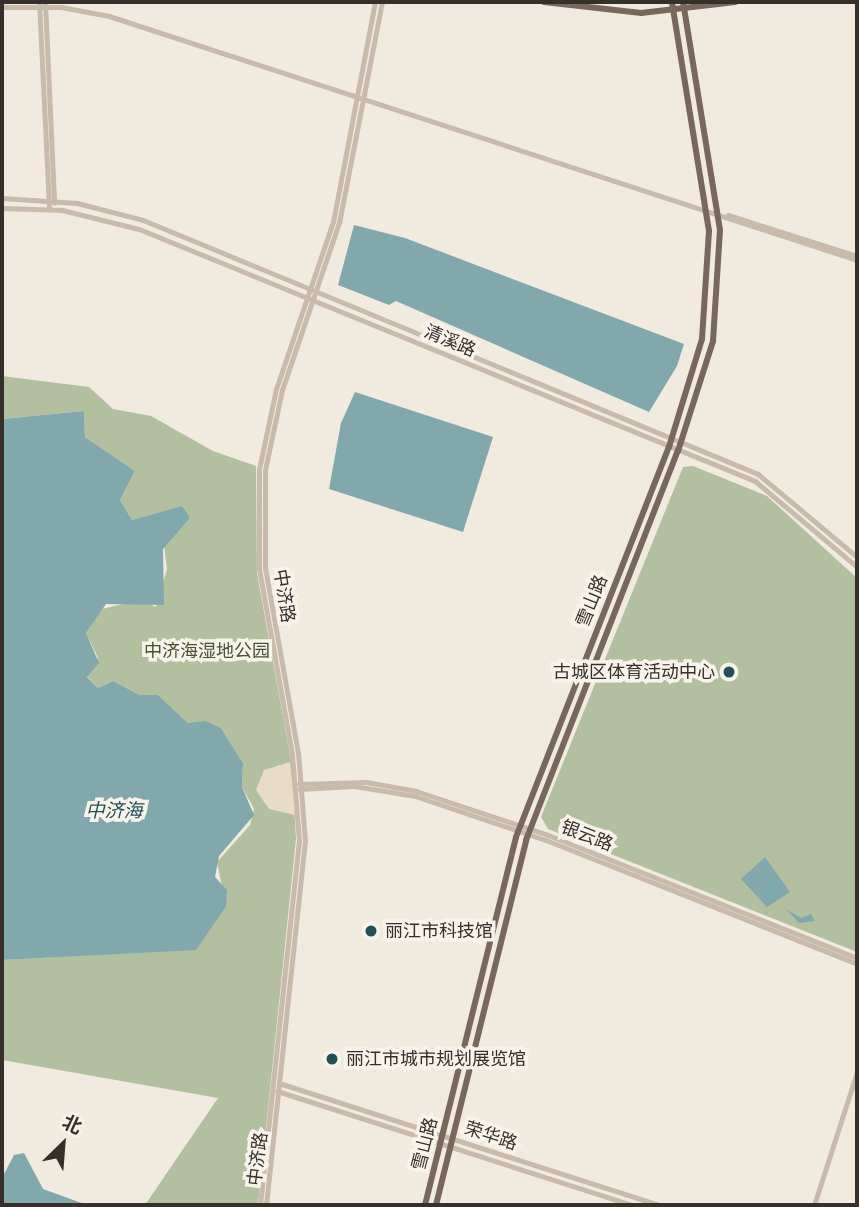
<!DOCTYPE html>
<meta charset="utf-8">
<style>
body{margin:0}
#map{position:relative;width:859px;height:1207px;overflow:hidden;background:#f1eadf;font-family:"Work Sans","Noto Sans SC",sans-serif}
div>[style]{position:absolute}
.green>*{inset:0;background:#b3c0a0}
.plaza>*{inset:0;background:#e8dcc7}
.water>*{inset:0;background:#80a8ad}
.minor>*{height:5px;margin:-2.5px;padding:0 2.5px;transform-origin:2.5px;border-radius:2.5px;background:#c9bbab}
.major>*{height:6px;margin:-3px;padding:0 3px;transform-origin:3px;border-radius:3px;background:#78675c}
.dots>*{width:19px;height:19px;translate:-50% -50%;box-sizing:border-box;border:4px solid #f9f4eb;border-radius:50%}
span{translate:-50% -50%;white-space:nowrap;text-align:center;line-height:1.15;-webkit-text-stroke:7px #f9f4eb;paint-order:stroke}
.street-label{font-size:18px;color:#372f2a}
.park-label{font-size:18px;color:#45542f}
.poi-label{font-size:18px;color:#372f2a}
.right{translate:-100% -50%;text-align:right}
.left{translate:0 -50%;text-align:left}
.water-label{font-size:19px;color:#225057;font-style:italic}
.frame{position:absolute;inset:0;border:4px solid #372f2a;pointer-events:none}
.north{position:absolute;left:28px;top:1109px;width:70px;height:70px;-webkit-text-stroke:5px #f9f4eb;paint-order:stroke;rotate:25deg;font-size:19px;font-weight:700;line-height:28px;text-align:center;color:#372f2a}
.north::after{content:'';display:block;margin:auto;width:24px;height:32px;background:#372f2a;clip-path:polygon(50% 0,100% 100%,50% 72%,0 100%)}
</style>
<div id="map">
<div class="green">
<i style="clip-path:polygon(2px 376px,89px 387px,113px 409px,151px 416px,213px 451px,256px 466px,257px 573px,292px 766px,296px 839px,258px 1205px,145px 1205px,218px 1098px,2px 1060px,2px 960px,196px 949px,226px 907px,217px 862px,250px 825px,254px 809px,242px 787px,243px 763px,221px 728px,188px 723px,158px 695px,140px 695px,113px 681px,98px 688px,86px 675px,98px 658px,86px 633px,102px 609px,139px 600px,156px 607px,167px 569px,164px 546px,190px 518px,176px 508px,132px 520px,120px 500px,135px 471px,85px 437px,84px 411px,2px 419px)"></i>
<i style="clip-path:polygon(693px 466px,767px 496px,857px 578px,857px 952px,548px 829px,541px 817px,683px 467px)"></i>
</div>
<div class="plaza">
<i style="clip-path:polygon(290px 762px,294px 799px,295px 815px,269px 809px,256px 790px,264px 770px)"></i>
</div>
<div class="water">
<i style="clip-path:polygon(354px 225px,405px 238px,684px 344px,677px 366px,649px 412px,396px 301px,389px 305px,338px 285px)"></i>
<i style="clip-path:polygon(355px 392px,493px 437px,463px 532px,329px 489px,341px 423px)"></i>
<i style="clip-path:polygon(84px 411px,85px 437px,135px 471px,120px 500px,132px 520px,182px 506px,190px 518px,163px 549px,164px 605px,106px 604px,86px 633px,99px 663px,87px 677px,98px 688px,113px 681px,140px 695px,158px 695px,188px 723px,205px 721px,221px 728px,243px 763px,242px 787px,254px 815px,219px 856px,215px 877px,227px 890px,226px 907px,196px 950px,2px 960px,2px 419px)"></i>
<i style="clip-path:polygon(765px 857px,790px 892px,767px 907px,741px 879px)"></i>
<i style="clip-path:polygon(786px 909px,801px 918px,811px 914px,815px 921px,799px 923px)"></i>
<i style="clip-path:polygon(24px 1153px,43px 1189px,87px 1205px,2px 1205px,2px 1178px,14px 1155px)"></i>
</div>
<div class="minor">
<i style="left:39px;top:2px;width:207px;rotate:87.2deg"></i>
<i style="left:45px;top:2px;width:201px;rotate:87.4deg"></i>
<i style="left:2px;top:7px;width:59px"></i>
<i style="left:61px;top:7px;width:49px;rotate:10.6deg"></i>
<i style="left:109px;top:16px;width:787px;rotate:18.07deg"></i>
<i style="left:2px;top:198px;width:75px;rotate:3.8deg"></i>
<i style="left:77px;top:203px;width:68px;rotate:14.4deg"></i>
<i style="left:143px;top:220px;width:665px;rotate:22.44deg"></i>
<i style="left:758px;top:474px;width:129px;rotate:40deg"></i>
<i style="left:2px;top:208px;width:60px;rotate:1.9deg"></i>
<i style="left:62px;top:210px;width:79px;rotate:13.9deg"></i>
<i style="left:139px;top:229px;width:666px;rotate:22.25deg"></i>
<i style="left:755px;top:481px;width:133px;rotate:40.1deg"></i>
<i style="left:728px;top:215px;width:135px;rotate:17.6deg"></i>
<i style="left:299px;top:784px;width:67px;rotate:-1.7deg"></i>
<i style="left:366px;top:782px;width:51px;rotate:10.2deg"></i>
<i style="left:416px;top:791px;width:139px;rotate:18.4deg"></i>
<i style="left:548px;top:835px;width:333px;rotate:21.7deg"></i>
<i style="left:300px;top:789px;width:54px;rotate:-3.2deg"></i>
<i style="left:354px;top:786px;width:62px;rotate:9.3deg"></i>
<i style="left:415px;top:796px;width:138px;rotate:18.6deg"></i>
<i style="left:546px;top:840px;width:335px;rotate:21.7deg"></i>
<i style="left:279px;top:1083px;width:399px;rotate:17.8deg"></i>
<i style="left:277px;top:1091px;width:373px;rotate:17.8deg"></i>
<i style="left:260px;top:1205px;width:366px;rotate:-83.9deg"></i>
<i style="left:299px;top:841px;width:87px;rotate:-94.6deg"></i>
<i style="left:292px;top:754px;width:189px;rotate:-100.1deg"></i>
<i style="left:259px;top:568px;width:99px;rotate:-90deg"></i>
<i style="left:259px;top:469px;width:82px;rotate:-78deg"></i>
<i style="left:276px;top:389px;width:176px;rotate:-71.2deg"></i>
<i style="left:333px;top:222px;width:224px;rotate:-79.2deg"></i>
<i style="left:266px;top:1205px;width:366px;rotate:-83.9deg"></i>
<i style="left:305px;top:841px;width:88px;rotate:-94.5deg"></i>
<i style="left:298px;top:753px;width:189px;rotate:-100.1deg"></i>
<i style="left:265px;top:567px;width:97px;rotate:-90deg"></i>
<i style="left:265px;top:470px;width:82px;rotate:-78deg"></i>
<i style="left:282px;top:390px;width:176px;rotate:-71.2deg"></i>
<i style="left:339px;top:223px;width:225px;rotate:-79deg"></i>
<i style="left:814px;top:1205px;width:140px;rotate:-72.1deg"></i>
</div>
<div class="major">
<i style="left:544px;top:2px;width:98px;rotate:6.5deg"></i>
<i style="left:641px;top:13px;width:95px;rotate:-6.7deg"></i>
<i style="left:425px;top:1205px;width:379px;rotate:-76.1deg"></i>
<i style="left:516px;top:837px;width:419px;rotate:-68.6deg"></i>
<i style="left:669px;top:447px;width:113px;rotate:-73deg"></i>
<i style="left:702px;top:339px;width:108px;rotate:-86.3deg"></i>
<i style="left:709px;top:231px;width:232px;rotate:-99.2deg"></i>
<i style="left:436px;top:1205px;width:376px;rotate:-76.1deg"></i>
<i style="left:526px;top:840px;width:418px;rotate:-68.7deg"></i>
<i style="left:678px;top:451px;width:115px;rotate:-72.3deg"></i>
<i style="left:713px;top:341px;width:111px;rotate:-86.4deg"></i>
<i style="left:720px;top:230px;width:231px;rotate:-99.2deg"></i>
</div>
<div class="dots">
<i style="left:729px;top:672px;background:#225057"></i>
<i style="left:371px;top:931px;background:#225057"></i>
<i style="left:332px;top:1059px;background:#225057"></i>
</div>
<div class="street-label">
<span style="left:450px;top:341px;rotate:23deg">清溪路</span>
<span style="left:284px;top:596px;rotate:81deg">中济路</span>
<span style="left:592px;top:601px;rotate:-68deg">雪山路</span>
<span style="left:587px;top:836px;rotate:21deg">银云路</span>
<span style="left:491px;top:1136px;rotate:18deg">荣华路</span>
<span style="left:425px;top:1144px;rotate:-76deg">雪山路</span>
<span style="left:258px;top:1159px;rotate:-83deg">中济路</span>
</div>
<div class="park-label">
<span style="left:207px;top:651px">中济海湿地公园</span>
</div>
<div class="poi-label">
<span class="right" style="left:715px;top:672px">古城区体育活动中心</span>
<span class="left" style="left:385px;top:931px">丽江市科技馆</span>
<span class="left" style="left:346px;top:1059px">丽江市城市规划展览馆</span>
</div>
<div class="water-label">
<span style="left:114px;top:811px">中济海</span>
</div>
<div class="frame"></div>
<div class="north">北</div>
</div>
